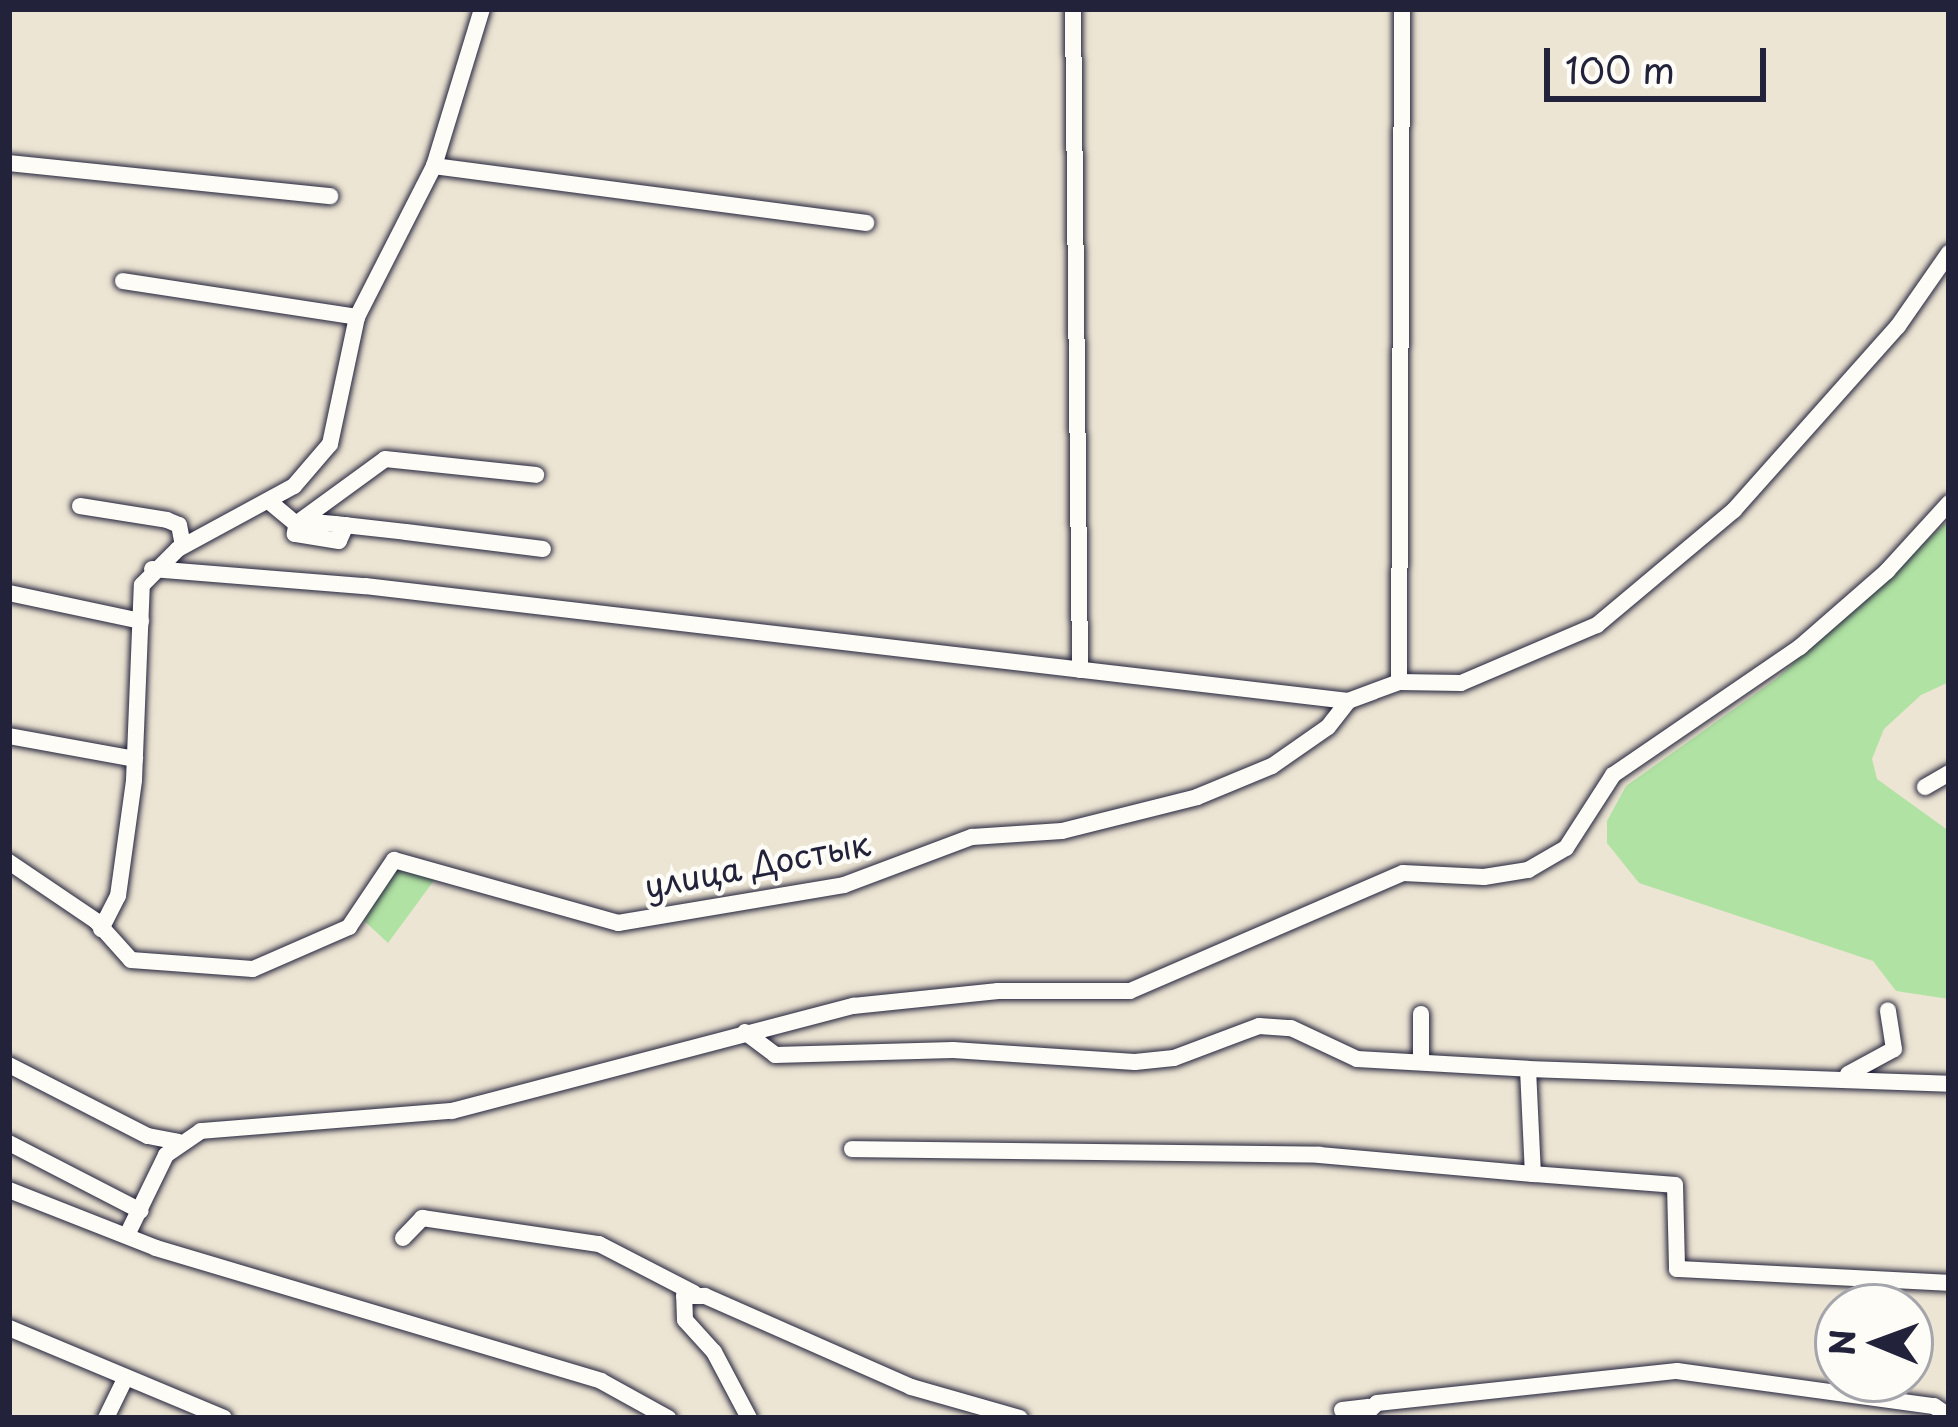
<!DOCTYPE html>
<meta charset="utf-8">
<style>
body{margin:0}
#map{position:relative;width:1958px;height:1427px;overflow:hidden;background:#ede5d3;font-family:"Playpen Sans",sans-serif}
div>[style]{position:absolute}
.green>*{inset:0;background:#b0e2a3}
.roads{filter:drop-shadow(0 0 3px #22223b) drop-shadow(0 0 3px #22223b)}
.street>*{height:16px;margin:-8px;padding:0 8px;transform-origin:8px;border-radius:8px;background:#fdfcf7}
span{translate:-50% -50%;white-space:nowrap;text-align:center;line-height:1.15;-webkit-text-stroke:9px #fdfcf7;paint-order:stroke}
.street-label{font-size:33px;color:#22223b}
.frame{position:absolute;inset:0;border:12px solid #22223b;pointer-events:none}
.north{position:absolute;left:1814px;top:1283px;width:120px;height:120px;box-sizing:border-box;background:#fdfcf7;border:3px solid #a5a5ac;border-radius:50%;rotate:271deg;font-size:33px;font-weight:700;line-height:48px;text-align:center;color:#22223b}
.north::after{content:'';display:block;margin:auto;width:42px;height:54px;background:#22223b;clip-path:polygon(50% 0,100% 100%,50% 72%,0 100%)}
.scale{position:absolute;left:1544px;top:48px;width:222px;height:54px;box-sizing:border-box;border:6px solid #22223b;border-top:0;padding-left:15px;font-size:36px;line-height:42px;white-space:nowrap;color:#22223b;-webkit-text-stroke:9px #fdfcf7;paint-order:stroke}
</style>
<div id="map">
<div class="green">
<i style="clip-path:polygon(1949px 520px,1949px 682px,1921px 695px,1884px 729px,1872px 759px,1877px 779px,1949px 831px,1949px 999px,1896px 991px,1873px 961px,1639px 883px,1607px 843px,1607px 821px,1626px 786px,1776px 679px)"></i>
<i style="clip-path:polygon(395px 861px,438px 875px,388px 943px,358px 915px)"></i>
</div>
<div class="roads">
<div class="street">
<i style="left:1073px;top:9px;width:661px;rotate:89.39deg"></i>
<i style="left:9px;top:163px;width:323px;rotate:5.9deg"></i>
<i style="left:434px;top:166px;width:436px;rotate:7.5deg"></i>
<i style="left:123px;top:281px;width:237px;rotate:8.7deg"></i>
<i style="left:271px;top:503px;width:33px;rotate:40deg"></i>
<i style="left:296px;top:524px;width:110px;rotate:-36.1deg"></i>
<i style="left:385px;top:459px;width:152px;rotate:6deg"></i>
<i style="left:80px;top:506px;width:88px;rotate:9.1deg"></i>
<i style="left:167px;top:520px;width:13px;rotate:23deg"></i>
<i style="left:179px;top:525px;width:21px;rotate:79deg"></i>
<i style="left:346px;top:525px;width:17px;rotate:114deg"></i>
<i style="left:339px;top:541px;width:45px;rotate:-171deg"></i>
<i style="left:295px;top:534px;width:10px;rotate:-84deg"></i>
<i style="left:296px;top:524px;width:17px;rotate:-7deg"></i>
<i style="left:313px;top:522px;width:22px;rotate:5deg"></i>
<i style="left:335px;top:524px;width:71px;rotate:6.4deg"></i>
<i style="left:406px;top:532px;width:138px;rotate:7.1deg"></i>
<i style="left:152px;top:569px;width:214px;rotate:4.6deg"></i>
<i style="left:365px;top:586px;width:990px;rotate:6.67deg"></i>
<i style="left:1348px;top:701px;width:54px;rotate:-20.4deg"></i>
<i style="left:1399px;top:682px;width:62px;rotate:0.9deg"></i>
<i style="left:1461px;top:683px;width:148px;rotate:-23.1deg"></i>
<i style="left:1597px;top:625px;width:179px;rotate:-40deg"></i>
<i style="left:1734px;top:510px;width:246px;rotate:-48.3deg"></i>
<i style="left:1898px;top:326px;width:89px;rotate:-55.1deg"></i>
<i style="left:9px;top:593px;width:135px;rotate:12deg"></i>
<i style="left:1399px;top:682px;width:673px;rotate:-89.74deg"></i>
<i style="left:9px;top:736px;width:128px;rotate:10.3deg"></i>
<i style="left:1925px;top:787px;width:28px;rotate:-30deg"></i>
<i style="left:9px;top:862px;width:105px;rotate:34.1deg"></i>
<i style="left:96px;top:921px;width:52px;rotate:48.1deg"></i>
<i style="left:131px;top:960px;width:122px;rotate:4.2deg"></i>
<i style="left:253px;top:969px;width:105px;rotate:-23.6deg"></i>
<i style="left:349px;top:927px;width:81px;rotate:-56.1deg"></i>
<i style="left:394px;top:860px;width:233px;rotate:15.7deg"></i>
<i style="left:618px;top:923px;width:229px;rotate:-9.5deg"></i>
<i style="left:844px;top:885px;width:137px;rotate:-20.6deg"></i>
<i style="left:972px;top:837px;width:90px;rotate:-3.8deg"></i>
<i style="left:1062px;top:831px;width:139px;rotate:-14.1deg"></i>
<i style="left:1197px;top:797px;width:81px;rotate:-22.5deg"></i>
<i style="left:1272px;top:766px;width:68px;rotate:-34.9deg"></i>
<i style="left:1328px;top:727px;width:33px;rotate:-52deg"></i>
<i style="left:101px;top:929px;width:37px;rotate:-63deg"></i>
<i style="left:118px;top:896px;width:117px;rotate:-82.1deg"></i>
<i style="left:134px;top:780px;width:195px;rotate:-87.7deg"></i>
<i style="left:142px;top:585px;width:51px;rotate:-45deg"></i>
<i style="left:178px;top:549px;width:132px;rotate:-28.5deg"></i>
<i style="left:294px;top:486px;width:55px;rotate:-49.4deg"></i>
<i style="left:330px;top:444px;width:130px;rotate:-78deg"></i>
<i style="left:357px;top:317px;width:169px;rotate:-63deg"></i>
<i style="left:434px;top:166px;width:164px;rotate:-73deg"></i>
<i style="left:745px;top:1032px;width:38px;rotate:37deg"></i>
<i style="left:775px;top:1055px;width:178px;rotate:-1.6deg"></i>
<i style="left:953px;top:1050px;width:182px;rotate:3.8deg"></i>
<i style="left:1135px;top:1062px;width:39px;rotate:-6deg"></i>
<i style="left:1174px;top:1058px;width:91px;rotate:-20.6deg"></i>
<i style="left:1259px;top:1026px;width:32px;rotate:4deg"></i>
<i style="left:1291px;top:1028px;width:73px;rotate:25.2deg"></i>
<i style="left:1357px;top:1059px;width:171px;rotate:3.3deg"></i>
<i style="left:1528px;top:1069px;width:105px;rotate:87.3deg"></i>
<i style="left:1533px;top:1174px;width:142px;rotate:4.4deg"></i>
<i style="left:1675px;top:1185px;width:84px;rotate:88.6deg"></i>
<i style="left:1677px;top:1269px;width:272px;rotate:2.9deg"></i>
<i style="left:1421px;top:1062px;width:48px;rotate:-90deg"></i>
<i style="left:9px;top:1065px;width:156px;rotate:27.1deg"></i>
<i style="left:148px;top:1136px;width:31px;rotate:11deg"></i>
<i style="left:1528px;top:1069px;width:421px;rotate:2deg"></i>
<i style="left:1848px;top:1074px;width:52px;rotate:-28.5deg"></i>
<i style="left:1894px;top:1049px;width:39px;rotate:-99deg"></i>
<i style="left:9px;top:1143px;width:148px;rotate:27.3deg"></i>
<i style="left:852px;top:1149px;width:467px;rotate:0.7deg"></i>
<i style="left:1319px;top:1155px;width:215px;rotate:5.1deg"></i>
<i style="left:9px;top:1190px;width:158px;rotate:21.5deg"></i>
<i style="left:156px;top:1248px;width:464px;rotate:16.6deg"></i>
<i style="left:601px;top:1381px;width:77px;rotate:28.9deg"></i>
<i style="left:129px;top:1231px;width:85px;rotate:-64deg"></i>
<i style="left:166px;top:1155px;width:42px;rotate:-34.4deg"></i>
<i style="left:201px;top:1131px;width:252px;rotate:-4.6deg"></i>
<i style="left:452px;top:1111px;width:415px;rotate:-14.7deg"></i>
<i style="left:853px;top:1006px;width:146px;rotate:-5.9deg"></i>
<i style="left:998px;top:991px;width:132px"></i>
<i style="left:1130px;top:991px;width:297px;rotate:-23.4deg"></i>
<i style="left:1403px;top:873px;width:81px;rotate:2.8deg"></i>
<i style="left:1484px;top:877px;width:45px;rotate:-9deg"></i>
<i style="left:1528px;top:870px;width:44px;rotate:-30.1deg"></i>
<i style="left:1566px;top:848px;width:87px;rotate:-57.2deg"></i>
<i style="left:1613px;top:775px;width:227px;rotate:-34.4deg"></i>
<i style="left:1800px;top:647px;width:116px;rotate:-41.1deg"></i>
<i style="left:1887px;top:571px;width:92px;rotate:-47.6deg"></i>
<i style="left:403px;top:1238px;width:28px;rotate:-46deg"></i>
<i style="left:422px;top:1218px;width:179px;rotate:8.4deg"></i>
<i style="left:599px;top:1244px;width:107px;rotate:27.3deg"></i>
<i style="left:9px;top:1328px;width:233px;rotate:22.7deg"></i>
<i style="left:1342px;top:1410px;width:26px;rotate:-7deg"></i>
<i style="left:106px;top:1418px;width:43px;rotate:-64deg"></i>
<i style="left:749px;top:1418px;width:75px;rotate:-117.9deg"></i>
<i style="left:714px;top:1352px;width:43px;rotate:-132.2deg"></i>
<i style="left:685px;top:1320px;width:24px;rotate:-92deg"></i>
<i style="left:684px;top:1296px;width:21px"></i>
<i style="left:705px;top:1296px;width:225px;rotate:23.8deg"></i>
<i style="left:911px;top:1387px;width:113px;rotate:15.9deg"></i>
<i style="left:1362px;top:1418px;width:21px;rotate:-45deg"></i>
<i style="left:1377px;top:1403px;width:302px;rotate:-6.1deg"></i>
<i style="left:1677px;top:1371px;width:259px;rotate:7.8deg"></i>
<i style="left:1934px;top:1406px;width:18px;rotate:34deg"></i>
</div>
</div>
<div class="street-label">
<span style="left:757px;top:864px;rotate:-11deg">улица Достык</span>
</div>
<div class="frame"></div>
<div class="north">N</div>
<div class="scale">100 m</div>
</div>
